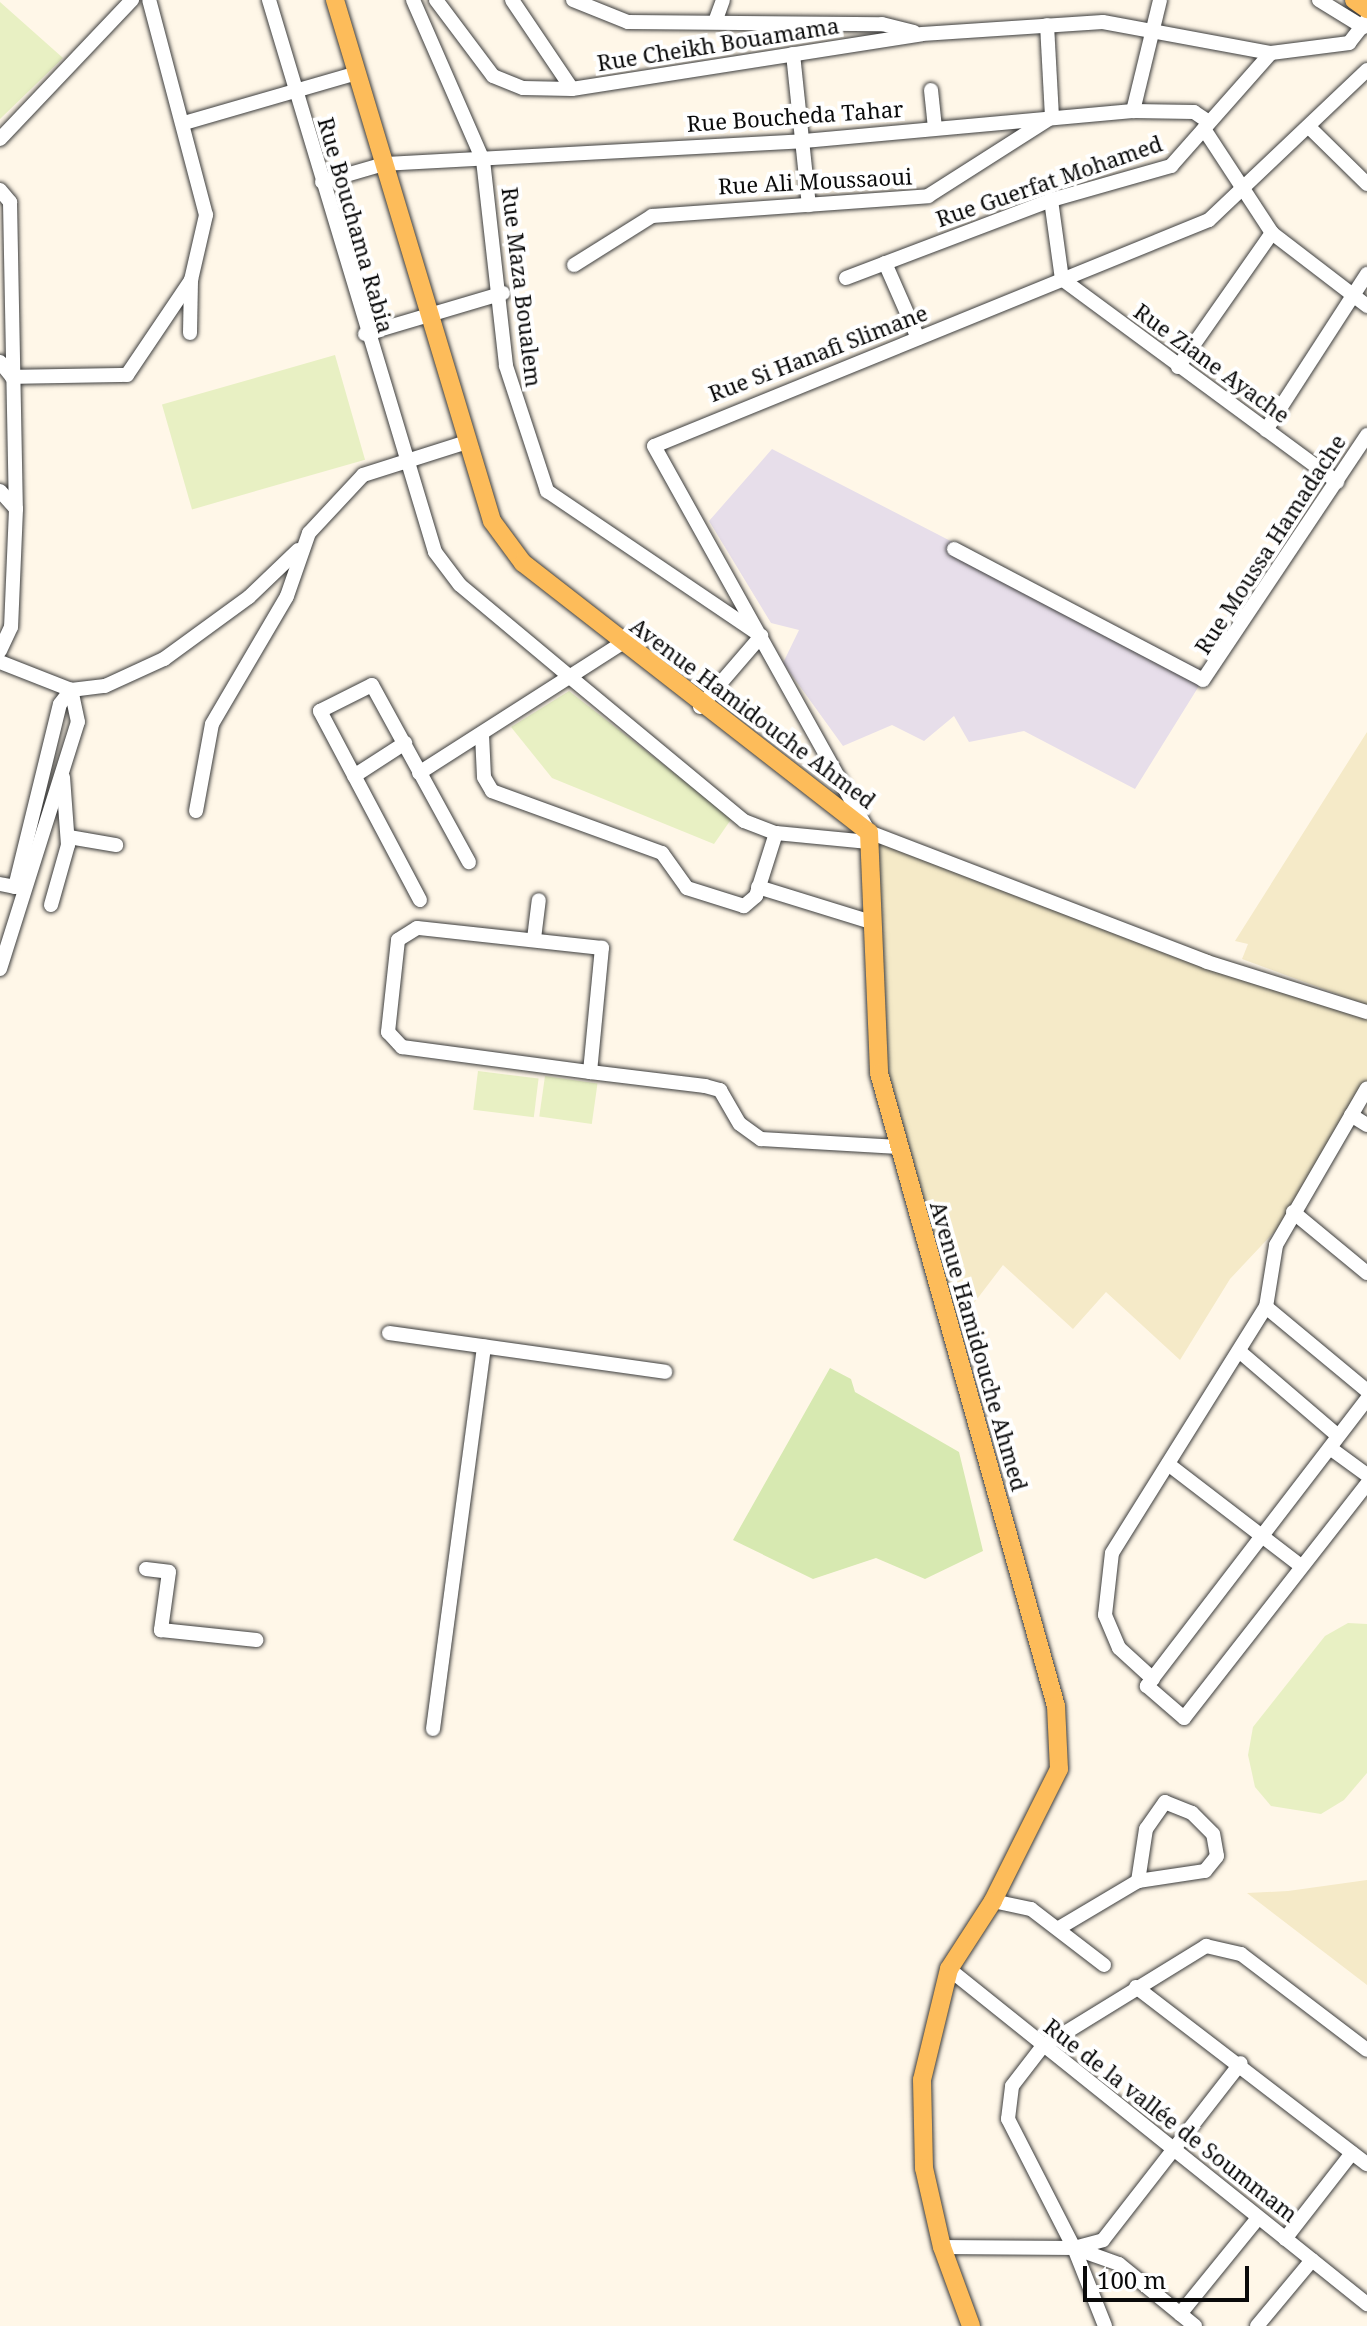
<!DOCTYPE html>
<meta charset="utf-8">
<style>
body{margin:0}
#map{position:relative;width:1367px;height:2326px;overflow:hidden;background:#fff7e8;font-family:"Noto Serif",serif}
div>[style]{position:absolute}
.industrial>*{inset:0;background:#e7deea}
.farmland>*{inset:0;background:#f5eac8}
.green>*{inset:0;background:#d7e9b1}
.pitch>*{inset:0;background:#e8f0c3;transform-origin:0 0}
.roads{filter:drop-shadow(0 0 2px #3d3d3d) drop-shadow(0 0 2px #3d3d3d)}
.minor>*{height:14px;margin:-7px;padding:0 7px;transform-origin:7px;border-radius:7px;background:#fff}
.major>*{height:18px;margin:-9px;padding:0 9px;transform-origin:9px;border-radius:9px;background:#fdbc5a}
span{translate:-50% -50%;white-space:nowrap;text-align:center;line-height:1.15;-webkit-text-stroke:8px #fff;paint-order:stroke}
.street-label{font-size:22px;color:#0a0a0a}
.scale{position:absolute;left:1083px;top:2266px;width:166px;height:36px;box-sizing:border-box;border:4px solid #0a0a0a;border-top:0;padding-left:10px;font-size:24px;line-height:28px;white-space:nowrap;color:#0a0a0a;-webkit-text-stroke:6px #fff;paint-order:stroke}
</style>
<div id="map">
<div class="industrial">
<i style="clip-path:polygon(772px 449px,1207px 673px,1135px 789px,1024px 731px,969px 742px,954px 716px,924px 741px,892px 725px,843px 746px,783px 663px,799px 630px,771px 623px,709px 521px)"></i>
</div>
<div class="farmland">
<i style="clip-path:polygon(1367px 732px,1367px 1005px,1242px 959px,1248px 944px,1235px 941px)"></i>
<i style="clip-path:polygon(861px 831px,1367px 1010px,1367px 1088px,1293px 1212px,1230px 1279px,1180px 1360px,1106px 1292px,1073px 1329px,1003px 1265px,958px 1324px,888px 1079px)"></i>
<i style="clip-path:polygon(1367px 1880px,1367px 1985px,1247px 1893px,1288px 1891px)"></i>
</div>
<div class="green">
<i style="clip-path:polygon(830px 1368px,851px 1379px,855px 1392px,959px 1452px,983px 1551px,925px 1579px,876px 1558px,813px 1579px,733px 1540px)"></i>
</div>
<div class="pitch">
<i style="clip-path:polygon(0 2px,63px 58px,0 119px)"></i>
<i style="left:335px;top:355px;width:109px;height:180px;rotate:74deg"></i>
<i style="clip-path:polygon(569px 691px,732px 818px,714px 844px,552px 778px,511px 727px)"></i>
<i style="left:478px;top:1071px;width:61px;height:39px;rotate:7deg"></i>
<i style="left:545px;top:1076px;width:53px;height:41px;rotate:8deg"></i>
<i style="clip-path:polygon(1348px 1623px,1367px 1624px,1367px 1773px,1344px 1800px,1321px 1814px,1271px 1806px,1255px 1787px,1248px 1755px,1253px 1727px,1325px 1636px)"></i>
</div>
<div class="roads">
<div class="minor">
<i style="left:269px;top:0;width:576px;rotate:73.26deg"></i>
<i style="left:435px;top:552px;width:41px;rotate:52.9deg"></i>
<i style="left:460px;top:585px;width:143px;rotate:39.9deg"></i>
<i style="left:570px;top:677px;width:226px;rotate:39.6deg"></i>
<i style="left:744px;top:821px;width:34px;rotate:21deg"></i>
<i style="left:776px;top:833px;width:66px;rotate:107.6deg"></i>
<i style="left:756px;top:896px;width:16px;rotate:140deg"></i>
<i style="left:744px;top:906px;width:60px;rotate:-162.5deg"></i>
<i style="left:687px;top:888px;width:43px;rotate:-125.5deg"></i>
<i style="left:662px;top:853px;width:181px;rotate:-160deg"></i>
<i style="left:492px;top:791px;width:16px;rotate:-120deg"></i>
<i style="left:484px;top:777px;width:43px;rotate:-92.7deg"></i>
<i style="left:413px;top:0;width:175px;rotate:66.4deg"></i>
<i style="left:483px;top:160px;width:207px;rotate:83.6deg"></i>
<i style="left:506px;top:366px;width:132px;rotate:71.8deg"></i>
<i style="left:547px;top:491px;width:258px;rotate:34.1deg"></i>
<i style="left:436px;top:0;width:95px;rotate:53.1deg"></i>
<i style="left:493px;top:76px;width:32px;rotate:22deg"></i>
<i style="left:523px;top:88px;width:49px;rotate:1.2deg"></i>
<i style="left:572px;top:89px;width:354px;rotate:-8.9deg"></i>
<i style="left:922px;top:34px;width:181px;rotate:-3.8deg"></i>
<i style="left:1103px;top:22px;width:171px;rotate:10.5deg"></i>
<i style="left:1271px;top:53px;width:79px;rotate:-7.3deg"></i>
<i style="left:1349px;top:43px;width:29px;rotate:-52deg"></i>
<i style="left:512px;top:0;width:107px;rotate:56deg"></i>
<i style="left:573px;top:0;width:59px;rotate:21.8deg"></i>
<i style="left:628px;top:22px;width:254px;rotate:0.5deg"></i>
<i style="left:882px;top:24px;width:33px;rotate:14deg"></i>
<i style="left:1319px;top:0;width:52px;rotate:31.5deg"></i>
<i style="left:715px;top:22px;width:23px;rotate:-70deg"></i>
<i style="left:793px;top:54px;width:152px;rotate:84deg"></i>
<i style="left:1367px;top:70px;width:218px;rotate:136.5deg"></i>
<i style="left:1209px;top:220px;width:599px;rotate:157.84deg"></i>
<i style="left:654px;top:446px;width:442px;rotate:60.9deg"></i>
<i style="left:869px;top:832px;width:362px;rotate:21deg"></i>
<i style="left:1207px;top:962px;width:168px;rotate:17.4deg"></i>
<i style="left:931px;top:90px;width:37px;rotate:84deg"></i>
<i style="left:1133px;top:111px;width:114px;rotate:-76.3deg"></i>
<i style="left:184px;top:123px;width:180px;rotate:-16.1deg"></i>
<i style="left:1310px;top:128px;width:80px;rotate:44.5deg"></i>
<i style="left:1204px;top:129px;width:124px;rotate:56.8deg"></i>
<i style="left:1272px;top:233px;width:120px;rotate:37.5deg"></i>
<i style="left:0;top:139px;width:192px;rotate:-46.5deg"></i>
<i style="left:322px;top:182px;width:65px;rotate:-16.2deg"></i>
<i style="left:384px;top:164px;width:421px;rotate:-3.1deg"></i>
<i style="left:804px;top:141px;width:330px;rotate:-5.2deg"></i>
<i style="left:1133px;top:111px;width:61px;rotate:0.9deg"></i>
<i style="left:1194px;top:112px;width:14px;rotate:34deg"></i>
<i style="left:0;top:190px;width:16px;rotate:50deg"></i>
<i style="left:10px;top:202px;width:307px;rotate:88.9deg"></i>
<i style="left:16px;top:509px;width:118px;rotate:92.4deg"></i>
<i style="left:11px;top:627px;width:26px;rotate:115deg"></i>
<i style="left:1051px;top:200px;width:80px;rotate:82.1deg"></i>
<i style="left:1062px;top:279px;width:342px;rotate:36.4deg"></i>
<i style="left:885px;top:263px;width:82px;rotate:66.3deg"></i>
<i style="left:574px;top:265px;width:92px;rotate:-32.1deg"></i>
<i style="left:652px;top:216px;width:277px;rotate:-4.1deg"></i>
<i style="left:928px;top:196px;width:147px;rotate:-32.5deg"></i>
<i style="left:1052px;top:117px;width:92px;rotate:-93.1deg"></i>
<i style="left:846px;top:278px;width:219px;rotate:-20.8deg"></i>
<i style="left:1051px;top:200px;width:125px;rotate:-15.8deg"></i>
<i style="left:1171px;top:166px;width:151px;rotate:-48.5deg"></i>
<i style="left:190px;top:333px;width:53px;rotate:-88.9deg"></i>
<i style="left:365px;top:334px;width:144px;rotate:-16.5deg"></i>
<i style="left:0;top:362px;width:19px;rotate:51deg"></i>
<i style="left:12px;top:377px;width:115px;rotate:-1deg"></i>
<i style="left:127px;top:375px;width:115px;rotate:-56deg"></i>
<i style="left:191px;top:280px;width:67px;rotate:-77deg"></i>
<i style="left:206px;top:215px;width:222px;rotate:-104.8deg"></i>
<i style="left:1178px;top:367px;width:164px;rotate:-55deg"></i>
<i style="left:1266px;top:430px;width:186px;rotate:-57.1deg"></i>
<i style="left:0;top:491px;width:24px;rotate:48deg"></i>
<i style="left:954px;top:549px;width:281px;rotate:27.7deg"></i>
<i style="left:1203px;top:680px;width:295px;rotate:-56.2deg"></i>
<i style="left:0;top:662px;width:76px;rotate:21.5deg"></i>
<i style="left:71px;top:690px;width:34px;rotate:-7deg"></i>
<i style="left:105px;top:686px;width:65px;rotate:-24.6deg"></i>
<i style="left:164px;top:659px;width:105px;rotate:-36.1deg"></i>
<i style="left:249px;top:597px;width:68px;rotate:-43.8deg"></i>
<i style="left:700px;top:707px;width:94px;rotate:-49.3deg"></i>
<i style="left:419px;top:773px;width:241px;rotate:-32.6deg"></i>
<i style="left:354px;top:776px;width:61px;rotate:-32.9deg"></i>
<i style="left:196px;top:811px;width:88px;rotate:-79.6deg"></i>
<i style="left:212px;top:724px;width:148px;rotate:-59.6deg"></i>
<i style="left:287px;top:596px;width:67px;rotate:-70.8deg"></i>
<i style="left:309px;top:533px;width:79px;rotate:-47deg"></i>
<i style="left:363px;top:475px;width:109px;rotate:-17.6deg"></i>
<i style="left:776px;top:833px;width:93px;rotate:5.5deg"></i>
<i style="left:69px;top:837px;width:48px;rotate:9.7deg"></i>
<i style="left:0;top:884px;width:15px;rotate:11deg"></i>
<i style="left:15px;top:887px;width:188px;rotate:-76.2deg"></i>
<i style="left:60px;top:704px;width:18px;rotate:-52deg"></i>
<i style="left:758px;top:887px;width:121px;rotate:17.2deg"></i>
<i style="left:420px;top:900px;width:214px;rotate:-117.9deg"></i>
<i style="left:320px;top:711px;width:58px;rotate:-26.6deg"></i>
<i style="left:372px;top:685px;width:202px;rotate:61.3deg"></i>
<i style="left:51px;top:905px;width:62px;rotate:-74.2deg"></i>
<i style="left:68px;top:845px;width:68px;rotate:-94.2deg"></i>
<i style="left:534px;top:939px;width:39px;rotate:-83deg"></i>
<i style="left:0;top:969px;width:259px;rotate:-72.5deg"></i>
<i style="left:78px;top:722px;width:33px;rotate:-102deg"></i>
<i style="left:590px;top:1072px;width:125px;rotate:-84.5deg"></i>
<i style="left:602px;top:948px;width:186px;rotate:-173.8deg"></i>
<i style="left:417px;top:928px;width:22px;rotate:148deg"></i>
<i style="left:398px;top:940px;width:93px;rotate:96.2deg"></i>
<i style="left:388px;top:1032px;width:21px;rotate:47deg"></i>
<i style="left:402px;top:1047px;width:190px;rotate:7.6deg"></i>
<i style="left:590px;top:1072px;width:116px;rotate:6.9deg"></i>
<i style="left:705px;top:1086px;width:16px;rotate:15deg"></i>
<i style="left:720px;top:1090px;width:39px;rotate:60deg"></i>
<i style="left:740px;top:1124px;width:26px;rotate:36deg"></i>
<i style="left:761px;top:1139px;width:138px;rotate:3.3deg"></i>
<i style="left:1351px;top:1115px;width:19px;rotate:32deg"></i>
<i style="left:1293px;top:1212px;width:96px;rotate:39.5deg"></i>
<i style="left:1266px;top:1307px;width:131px;rotate:39.7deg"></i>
<i style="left:389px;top:1333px;width:279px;rotate:8deg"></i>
<i style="left:1239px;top:1351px;width:130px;rotate:40.6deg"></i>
<i style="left:1367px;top:1399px;width:362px;rotate:127.5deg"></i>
<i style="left:1147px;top:1686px;width:49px;rotate:40.9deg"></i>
<i style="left:1184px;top:1718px;width:297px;rotate:-52deg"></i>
<i style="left:1330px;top:1448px;width:46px;rotate:36.1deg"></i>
<i style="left:1168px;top:1464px;width:168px;rotate:37.5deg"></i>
<i style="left:146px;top:1569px;width:23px;rotate:7deg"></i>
<i style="left:169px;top:1572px;width:59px;rotate:97.9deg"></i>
<i style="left:161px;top:1630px;width:96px;rotate:6deg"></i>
<i style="left:1153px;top:1679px;width:46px;rotate:-137.6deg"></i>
<i style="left:1119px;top:1648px;width:36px;rotate:-113deg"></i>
<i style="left:1105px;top:1615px;width:62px;rotate:-83.6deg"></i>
<i style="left:1112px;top:1553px;width:290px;rotate:-58deg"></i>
<i style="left:1266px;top:1307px;width:63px;rotate:-80.8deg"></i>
<i style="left:1276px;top:1245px;width:181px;rotate:-59.9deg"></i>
<i style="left:433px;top:1729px;width:386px;rotate:-82.4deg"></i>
<i style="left:993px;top:1901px;width:39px;rotate:12deg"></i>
<i style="left:1031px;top:1909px;width:92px;rotate:37.5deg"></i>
<i style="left:1059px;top:1928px;width:92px;rotate:-30.7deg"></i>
<i style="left:1138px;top:1881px;width:68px;rotate:-8.5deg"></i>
<i style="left:1205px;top:1871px;width:19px;rotate:-51deg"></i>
<i style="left:1217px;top:1856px;width:22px;rotate:-100deg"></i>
<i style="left:1213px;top:1834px;width:30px;rotate:-135deg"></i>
<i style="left:1192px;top:1813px;width:29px;rotate:-158deg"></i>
<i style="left:1165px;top:1802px;width:33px;rotate:125deg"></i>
<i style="left:1146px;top:1829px;width:53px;rotate:98.7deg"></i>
<i style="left:949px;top:1969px;width:536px;rotate:38.71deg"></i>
<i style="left:1136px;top:1987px;width:291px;rotate:37.5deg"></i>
<i style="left:1285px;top:2239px;width:109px;rotate:-52.1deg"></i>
<i style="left:942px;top:2247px;width:132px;rotate:0.4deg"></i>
<i style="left:1074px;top:2248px;width:30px;rotate:-15deg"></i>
<i style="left:1103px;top:2240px;width:224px;rotate:-52.1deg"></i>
<i style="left:1074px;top:2248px;width:84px;rotate:68.3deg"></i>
<i style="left:1180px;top:2314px;width:124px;rotate:-50.9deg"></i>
<i style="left:1195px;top:2326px;width:98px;rotate:-140.8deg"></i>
<i style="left:1119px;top:2264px;width:48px;rotate:-160.4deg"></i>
<i style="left:1074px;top:2248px;width:145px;rotate:-117.1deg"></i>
<i style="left:1008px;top:2119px;width:33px;rotate:-83deg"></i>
<i style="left:1012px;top:2086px;width:49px;rotate:-52.4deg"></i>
<i style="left:1042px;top:2047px;width:193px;rotate:-31.6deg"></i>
<i style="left:1206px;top:1946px;width:36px;rotate:13deg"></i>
<i style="left:1241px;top:1954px;width:158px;rotate:37.3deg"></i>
<i style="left:1257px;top:2326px;width:86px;rotate:-50.2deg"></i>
</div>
<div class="major">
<i style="left:335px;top:0;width:544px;rotate:73.23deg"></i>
<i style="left:492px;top:521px;width:52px;rotate:53.6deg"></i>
<i style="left:523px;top:563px;width:438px;rotate:37.9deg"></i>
<i style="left:869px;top:832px;width:241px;rotate:87.6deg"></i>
<i style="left:879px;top:1073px;width:657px;rotate:74.38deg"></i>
<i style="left:1056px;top:1706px;width:63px;rotate:87.3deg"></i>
<i style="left:1059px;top:1769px;width:148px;rotate:116.6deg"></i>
<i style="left:993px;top:1901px;width:81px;rotate:122.9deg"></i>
<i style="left:949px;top:1969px;width:114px;rotate:103.7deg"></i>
<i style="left:922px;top:2080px;width:88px;rotate:88.7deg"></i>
<i style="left:924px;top:2168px;width:81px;rotate:77.2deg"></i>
<i style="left:942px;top:2247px;width:84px;rotate:69.8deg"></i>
<i style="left:1354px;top:0;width:16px;rotate:35deg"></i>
</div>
</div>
<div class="street-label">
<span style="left:718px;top:44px;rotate:-9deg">Rue Cheikh Bouamama</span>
<span style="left:795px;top:116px;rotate:-4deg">Rue Boucheda Tahar</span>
<span style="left:815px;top:181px;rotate:-3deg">Rue Ali Moussaoui</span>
<span style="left:1049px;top:181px;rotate:-19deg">Rue Guerfat Mohamed</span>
<span style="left:356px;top:225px;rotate:74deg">Rue Bouchama Rabia</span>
<span style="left:522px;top:287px;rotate:83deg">Rue Maza Boualem</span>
<span style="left:818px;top:353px;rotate:-21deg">Rue Si Hanafi Slimane</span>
<span style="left:1212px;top:363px;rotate:36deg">Rue Ziane Ayache</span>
<span style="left:1270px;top:544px;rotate:-57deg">Rue Moussa Hamadache</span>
<span style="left:753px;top:713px;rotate:37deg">Avenue Hamidouche Ahmed</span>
<span style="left:979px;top:1346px;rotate:74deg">Avenue Hamidouche Ahmed</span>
<span style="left:1171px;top:2120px;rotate:38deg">Rue de la vallée de Soummam</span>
</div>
<div class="scale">100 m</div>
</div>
